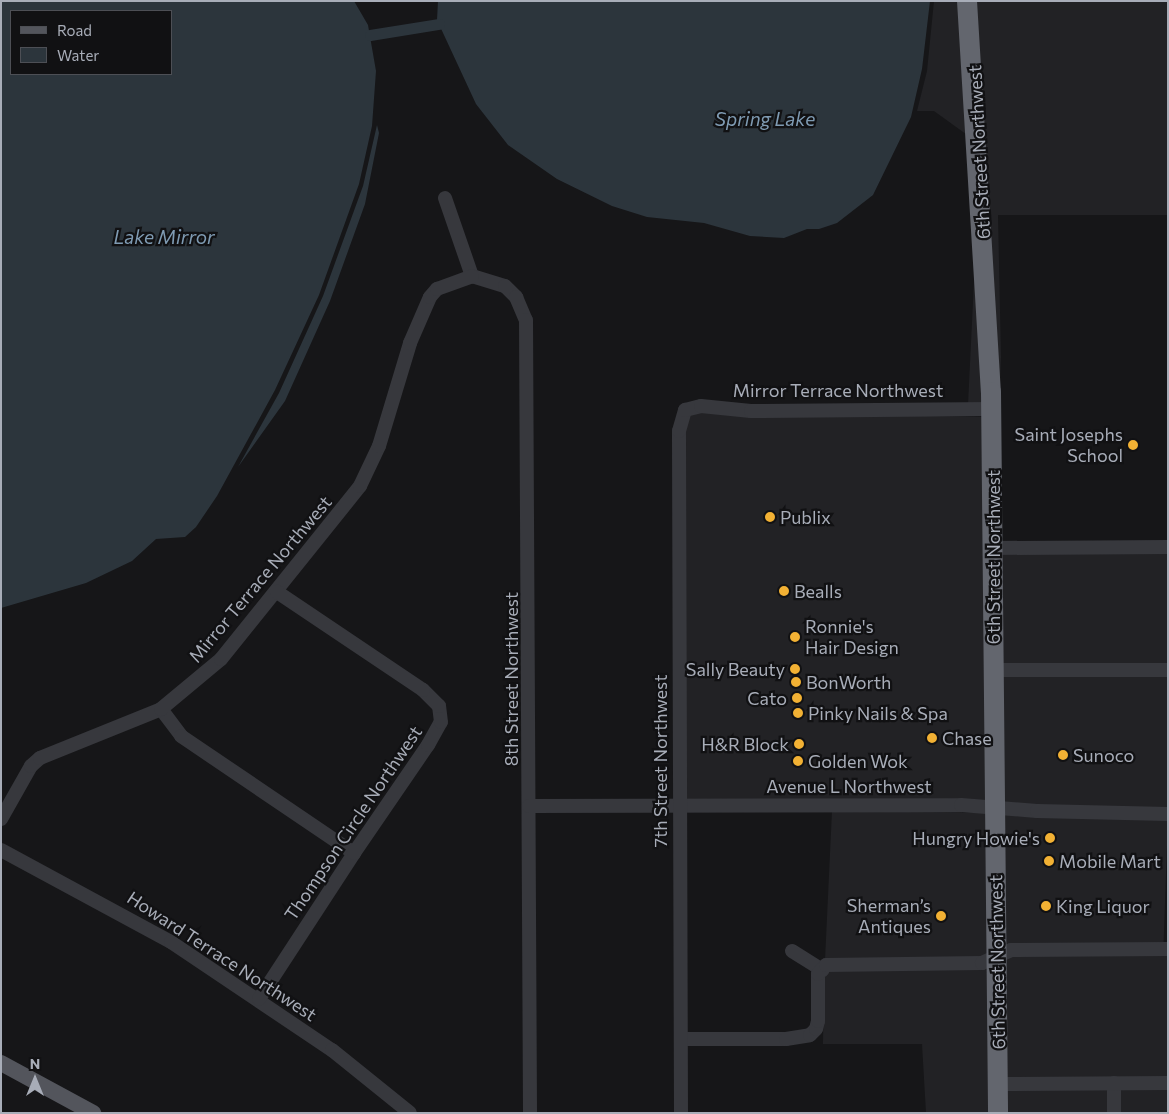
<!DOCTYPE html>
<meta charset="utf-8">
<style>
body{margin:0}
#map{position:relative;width:1169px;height:1114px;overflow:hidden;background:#161618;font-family:Commissioner,sans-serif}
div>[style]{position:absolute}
.built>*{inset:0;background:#222225;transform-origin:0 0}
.water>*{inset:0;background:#2c353c}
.canal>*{height:11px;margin:-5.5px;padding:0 5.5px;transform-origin:5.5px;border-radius:5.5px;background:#2c353c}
.minor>*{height:14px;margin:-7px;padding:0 7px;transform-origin:7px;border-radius:7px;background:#37383d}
.major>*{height:16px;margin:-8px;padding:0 8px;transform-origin:8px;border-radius:8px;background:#53555c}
.highway>*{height:20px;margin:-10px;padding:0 10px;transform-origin:10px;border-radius:10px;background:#63666e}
.dots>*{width:14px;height:14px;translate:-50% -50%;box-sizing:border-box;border:2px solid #111113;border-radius:50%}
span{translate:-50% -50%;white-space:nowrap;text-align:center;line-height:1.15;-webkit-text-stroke:4.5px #111113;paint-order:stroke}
.street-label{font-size:18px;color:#a8adb8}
.poi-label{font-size:18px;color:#a8adb8}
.right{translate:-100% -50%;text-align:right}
.left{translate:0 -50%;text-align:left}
.water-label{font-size:19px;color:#7f9bb3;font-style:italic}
.frame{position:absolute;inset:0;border:2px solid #a8adb8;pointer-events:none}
.legend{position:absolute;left:10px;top:10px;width:162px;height:65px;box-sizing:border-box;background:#111113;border:1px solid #4d4f55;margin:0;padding:6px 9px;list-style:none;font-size:15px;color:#a8adb8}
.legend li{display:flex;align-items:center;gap:10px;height:25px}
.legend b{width:25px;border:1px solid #4d4f55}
.north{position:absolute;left:10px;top:1054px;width:50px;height:50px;-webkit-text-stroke:4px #111113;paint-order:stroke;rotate:0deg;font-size:14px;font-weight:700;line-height:20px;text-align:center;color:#a8adb8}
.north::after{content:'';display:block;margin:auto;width:18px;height:22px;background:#a8adb8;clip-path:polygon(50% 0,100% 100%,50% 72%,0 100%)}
</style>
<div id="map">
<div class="built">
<i style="clip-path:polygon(934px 1px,962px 1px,970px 137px,934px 111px,917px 111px,927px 71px)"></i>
<i style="clip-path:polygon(973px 1px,1168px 1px,1168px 215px,998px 215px,1001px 357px,997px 458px)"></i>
<i style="clip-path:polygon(977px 219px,986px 405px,968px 405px)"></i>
<i style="clip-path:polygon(694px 412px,987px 417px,990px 801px,684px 799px,684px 432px,689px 414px)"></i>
<i style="left:1168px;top:553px;width:111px;height:170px;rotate:90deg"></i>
<i style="left:1168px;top:675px;width:133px;height:169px;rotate:90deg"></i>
<i style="clip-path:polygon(832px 811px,990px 813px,991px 951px,981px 957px,825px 960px)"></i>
<i style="left:1001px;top:814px;width:167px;height:133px;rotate:2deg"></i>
<i style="clip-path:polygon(1168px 955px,1168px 1077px,1003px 1078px,1002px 960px,1012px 956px)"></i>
<i style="clip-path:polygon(991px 964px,993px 1113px,926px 1113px,922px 1044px,823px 1044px,824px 976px,828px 971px)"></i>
<i style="left:1109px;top:1089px;width:24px;height:106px;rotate:90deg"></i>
<i style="left:1119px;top:1089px;width:49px;height:24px"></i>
</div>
<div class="water">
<i style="clip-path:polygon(evenodd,1px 1px,354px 1px,368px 25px,376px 71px,372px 126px,359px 184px,319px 295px,275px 390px,217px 496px,196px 527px,185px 537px,156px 539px,132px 561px,86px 583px,1px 608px,1px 1px,11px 11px,171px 11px,171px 74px,11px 74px,11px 11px)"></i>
<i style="clip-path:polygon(438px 1px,930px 1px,922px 69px,911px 117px,873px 195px,837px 223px,819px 229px,807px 229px,784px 238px,750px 236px,704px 223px,647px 217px,612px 206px,557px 179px,508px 145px,476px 104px,437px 20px)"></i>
<i style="clip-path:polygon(377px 125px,379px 133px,365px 204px,330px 301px,285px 401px,238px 467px,279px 393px,323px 296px,363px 186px)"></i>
</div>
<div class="canal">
<i style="left:370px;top:35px;width:70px;rotate:-9.1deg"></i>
</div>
<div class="minor">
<i style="left:445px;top:198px;width:83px;rotate:70.9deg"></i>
<i style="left:472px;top:276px;width:34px;rotate:17deg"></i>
<i style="left:505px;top:286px;width:16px;rotate:45deg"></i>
<i style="left:516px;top:297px;width:25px;rotate:67deg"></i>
<i style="left:526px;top:320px;width:793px;rotate:89.71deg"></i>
<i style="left:993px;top:548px;width:175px;rotate:-0.3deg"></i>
<i style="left:994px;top:670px;width:174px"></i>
<i style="left:161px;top:709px;width:34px;rotate:53deg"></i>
<i style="left:181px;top:736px;width:209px;rotate:34.1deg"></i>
<i style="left:529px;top:806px;width:432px;rotate:-0.1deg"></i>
<i style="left:961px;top:805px;width:76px;rotate:4.5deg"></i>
<i style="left:1037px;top:811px;width:131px;rotate:1.3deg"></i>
<i style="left:1px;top:819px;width:61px;rotate:-60.5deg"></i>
<i style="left:31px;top:766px;width:12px;rotate:-42deg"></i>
<i style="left:40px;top:758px;width:131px;rotate:-22deg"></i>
<i style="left:161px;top:709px;width:78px;rotate:-39.8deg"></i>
<i style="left:221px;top:659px;width:222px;rotate:-51.2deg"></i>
<i style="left:360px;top:486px;width:44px;rotate:-64.6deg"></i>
<i style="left:379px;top:446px;width:108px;rotate:-73.2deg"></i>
<i style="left:410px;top:343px;width:50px;rotate:-66.5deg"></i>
<i style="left:430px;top:297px;width:11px;rotate:-49deg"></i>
<i style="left:437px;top:289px;width:37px;rotate:-20deg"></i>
<i style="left:1px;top:850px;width:193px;rotate:28.4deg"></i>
<i style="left:171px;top:942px;width:194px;rotate:33.9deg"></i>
<i style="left:332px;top:1050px;width:100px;rotate:38.9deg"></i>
<i style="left:792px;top:951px;width:36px;rotate:32deg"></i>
<i style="left:259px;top:999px;width:174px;rotate:-56.9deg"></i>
<i style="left:354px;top:853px;width:131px;rotate:-55.6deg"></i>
<i style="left:428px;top:745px;width:26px;rotate:-61deg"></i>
<i style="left:441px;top:722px;width:16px;rotate:-97deg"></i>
<i style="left:439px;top:706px;width:23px;rotate:-135deg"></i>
<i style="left:423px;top:690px;width:176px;rotate:-146.1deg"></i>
<i style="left:681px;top:1039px;width:105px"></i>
<i style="left:786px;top:1039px;width:24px;rotate:-9deg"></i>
<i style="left:810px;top:1035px;width:8px;rotate:-45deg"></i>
<i style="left:816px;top:1029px;width:8px;rotate:-76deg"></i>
<i style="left:818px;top:1021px;width:47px;rotate:-90deg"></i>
<i style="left:818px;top:974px;width:12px;rotate:-48deg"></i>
<i style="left:826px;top:965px;width:156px;rotate:-0.7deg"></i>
<i style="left:982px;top:963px;width:32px;rotate:-24deg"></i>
<i style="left:1011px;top:950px;width:157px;rotate:-0.4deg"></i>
<i style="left:1114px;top:1083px;width:30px;rotate:90deg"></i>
<i style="left:998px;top:1084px;width:170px;rotate:-0.3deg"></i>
<i style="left:681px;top:1113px;width:682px;rotate:-90.17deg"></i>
<i style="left:679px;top:431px;width:22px;rotate:-74deg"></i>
<i style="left:685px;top:410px;width:16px;rotate:-14deg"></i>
<i style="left:701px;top:406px;width:50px;rotate:5.7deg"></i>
<i style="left:751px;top:411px;width:241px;rotate:-0.5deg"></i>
</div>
<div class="major">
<i style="left:1px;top:1063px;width:105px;rotate:28.5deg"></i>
</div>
<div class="highway">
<i style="left:967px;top:1px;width:392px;rotate:86.5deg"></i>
<i style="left:991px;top:392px;width:721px;rotate:89.44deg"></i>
</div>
<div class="dots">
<i style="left:1133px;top:445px;background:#f2b134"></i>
<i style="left:770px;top:517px;background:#f2b134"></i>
<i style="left:784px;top:591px;background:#f2b134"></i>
<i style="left:795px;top:637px;background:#f2b134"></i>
<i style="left:795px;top:669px;background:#f2b134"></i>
<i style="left:796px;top:682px;background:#f2b134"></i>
<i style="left:797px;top:698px;background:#f2b134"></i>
<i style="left:798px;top:713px;background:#f2b134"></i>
<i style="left:932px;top:738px;background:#f2b134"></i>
<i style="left:799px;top:744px;background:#f2b134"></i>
<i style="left:1063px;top:755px;background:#f2b134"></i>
<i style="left:798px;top:761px;background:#f2b134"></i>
<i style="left:1050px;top:838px;background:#f2b134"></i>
<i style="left:1049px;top:861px;background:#f2b134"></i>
<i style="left:1046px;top:906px;background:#f2b134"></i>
<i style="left:941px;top:916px;background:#f2b134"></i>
</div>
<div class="street-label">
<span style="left:979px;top:152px;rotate:-93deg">6th Street Northwest</span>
<span style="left:838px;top:390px">Mirror Terrace Northwest</span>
<span style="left:993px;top:557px;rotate:-90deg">6th Street Northwest</span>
<span style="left:260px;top:579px;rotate:-50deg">Mirror Terrace Northwest</span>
<span style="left:511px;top:679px;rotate:-90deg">8th Street Northwest</span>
<span style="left:660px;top:761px;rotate:-90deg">7th Street Northwest</span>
<span style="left:849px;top:786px">Avenue L Northwest</span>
<span style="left:353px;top:823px;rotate:-56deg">Thompson Circle Northwest</span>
<span style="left:222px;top:956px;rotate:33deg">Howard Terrace Northwest</span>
<span style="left:997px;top:962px;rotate:-91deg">6th Street Northwest</span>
</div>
<div class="poi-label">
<span class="right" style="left:1123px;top:445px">Saint Josephs<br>School</span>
<span class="left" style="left:780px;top:517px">Publix</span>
<span class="left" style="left:794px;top:591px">Bealls</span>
<span class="left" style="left:805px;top:637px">Ronnie's<br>Hair Design</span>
<span class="right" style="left:785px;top:669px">Sally Beauty</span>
<span class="left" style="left:806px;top:682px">BonWorth</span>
<span class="right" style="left:787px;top:698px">Cato</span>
<span class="left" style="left:808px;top:713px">Pinky Nails &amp; Spa</span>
<span class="left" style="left:942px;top:738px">Chase</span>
<span class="right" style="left:789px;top:744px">H&amp;R Block</span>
<span class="left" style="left:1073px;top:755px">Sunoco</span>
<span class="left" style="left:808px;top:761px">Golden Wok</span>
<span class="right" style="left:1040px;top:838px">Hungry Howie's</span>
<span class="left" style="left:1059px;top:861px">Mobile Mart</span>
<span class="right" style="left:931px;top:916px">Sherman’s<br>Antiques</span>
<span class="left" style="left:1056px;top:906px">King Liquor</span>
</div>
<div class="water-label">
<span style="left:765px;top:119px">Spring Lake</span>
<span style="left:164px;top:237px">Lake Mirror</span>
</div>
<div class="frame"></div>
<ul class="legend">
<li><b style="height:6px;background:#53555c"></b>Road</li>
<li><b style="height:14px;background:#2c353c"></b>Water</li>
</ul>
<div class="north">N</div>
</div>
